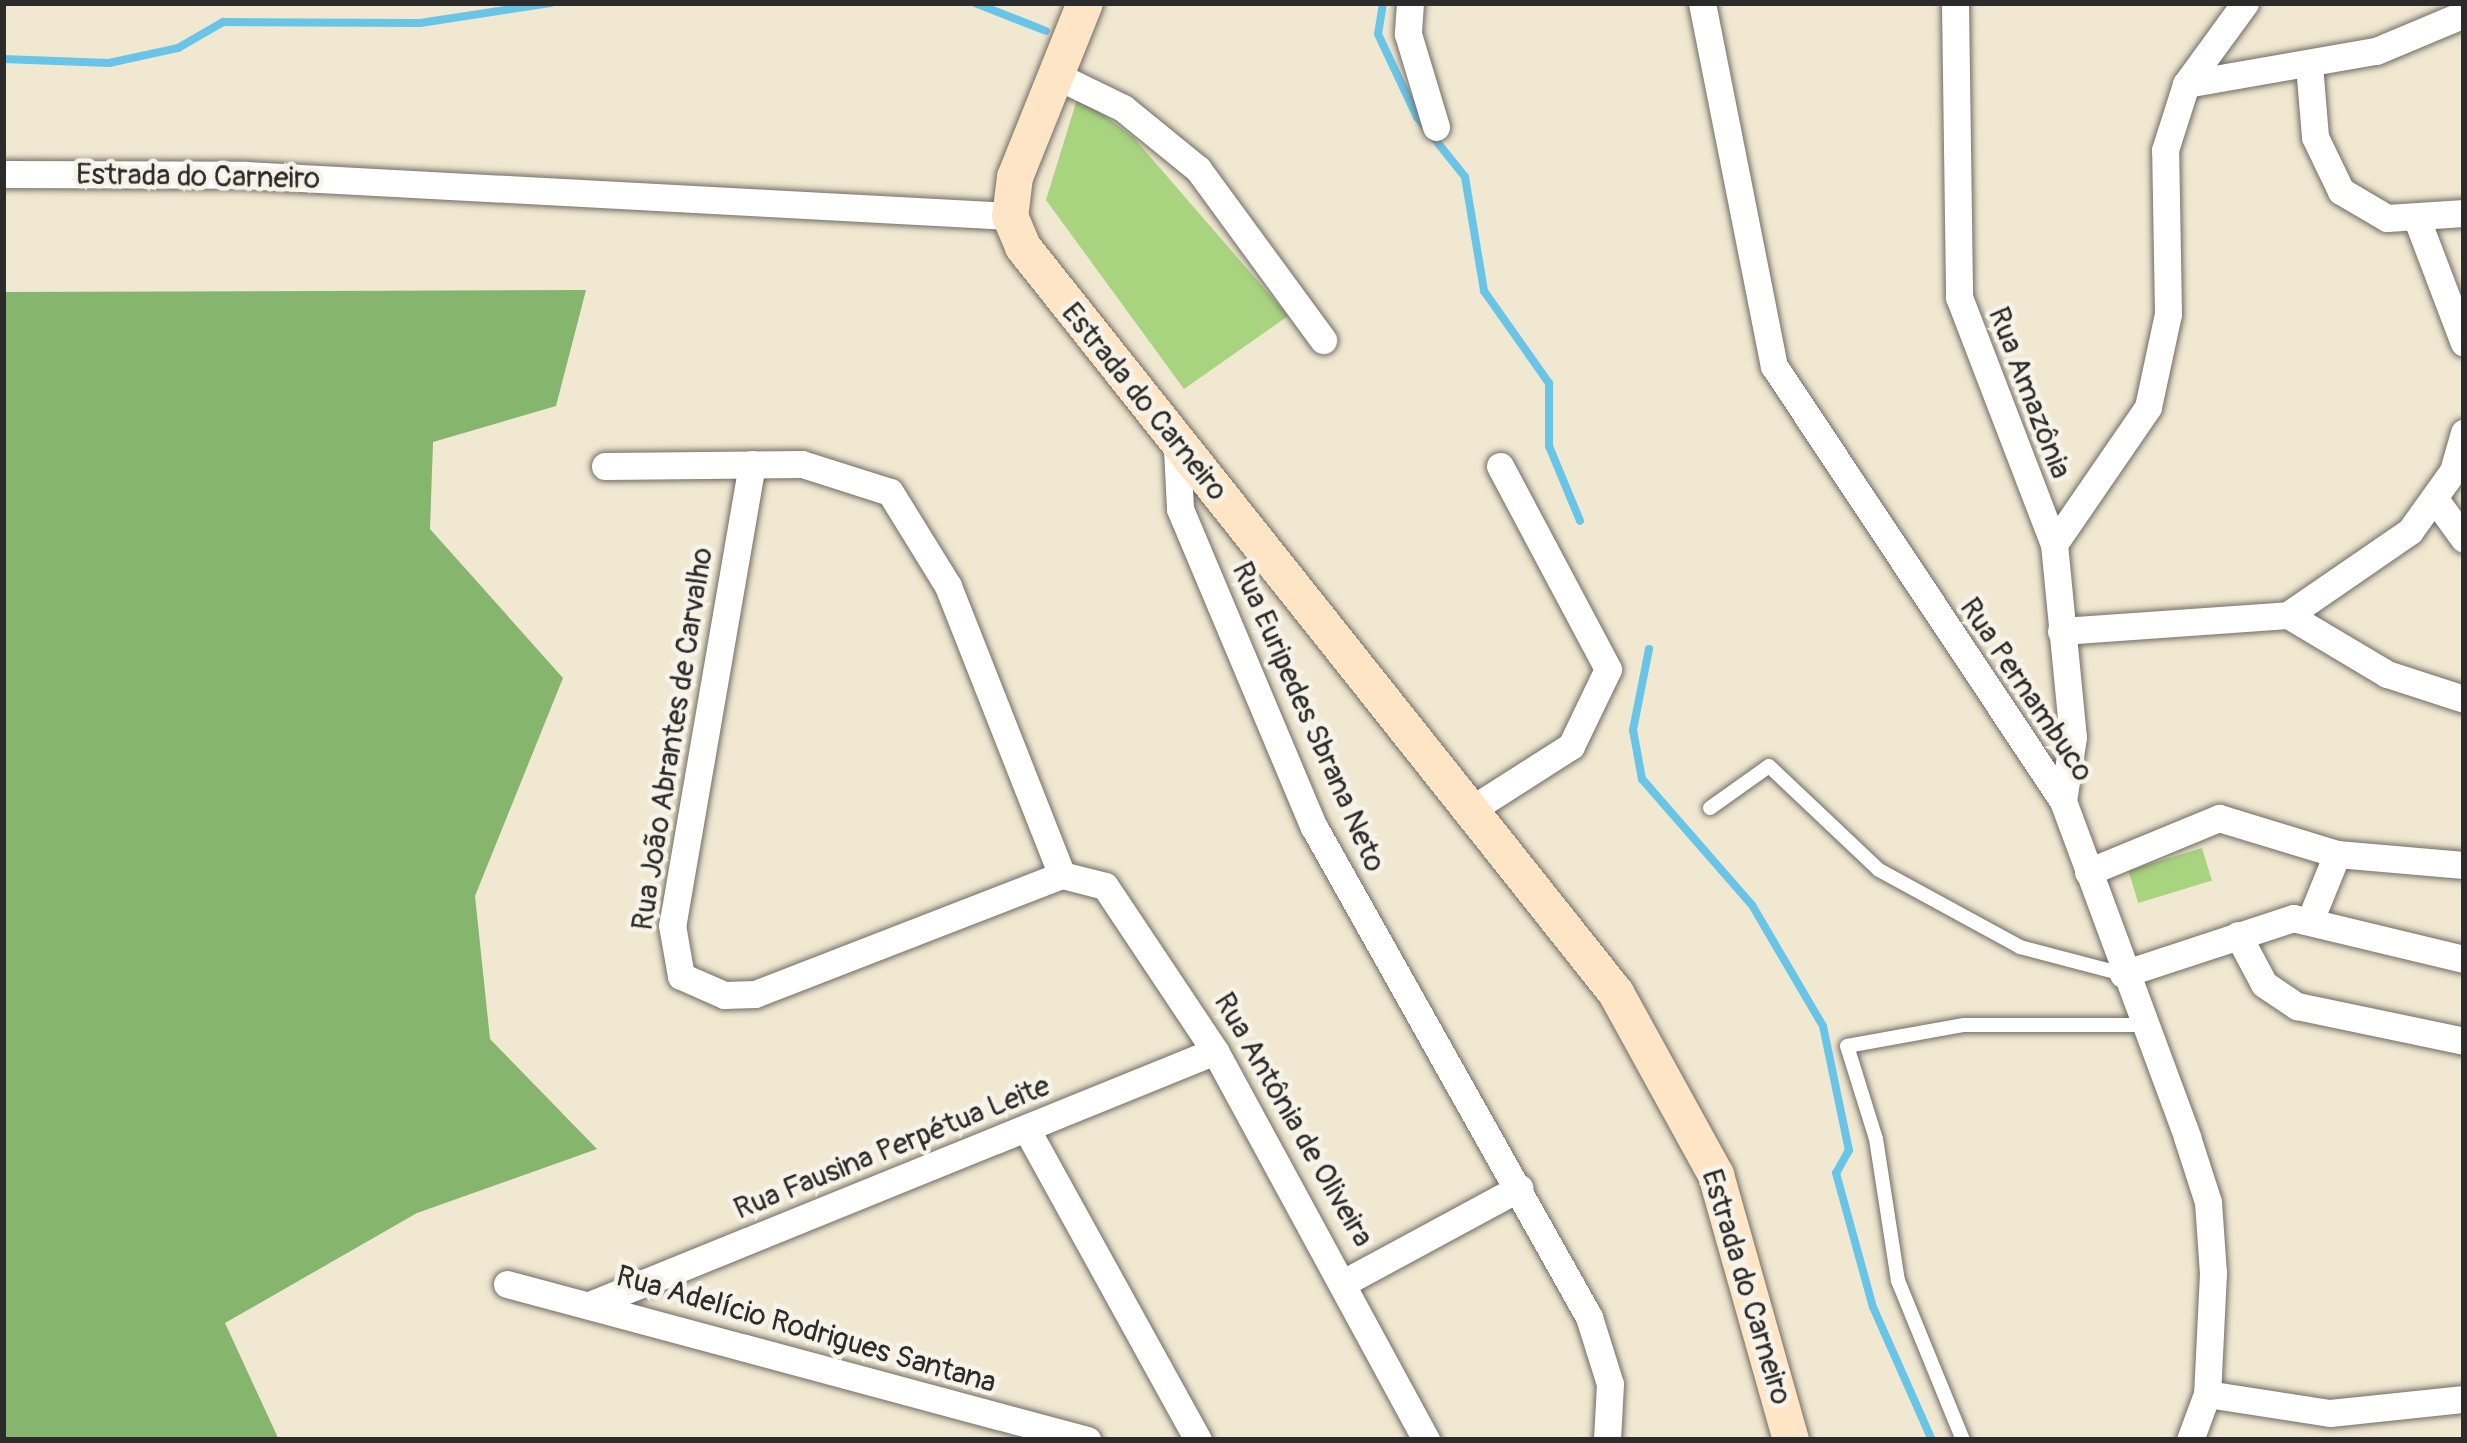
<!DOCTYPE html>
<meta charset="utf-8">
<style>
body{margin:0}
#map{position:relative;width:2467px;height:1443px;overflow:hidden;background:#f1e8d1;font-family:Pangolin,sans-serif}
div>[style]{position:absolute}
.green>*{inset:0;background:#a8d37f;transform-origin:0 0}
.forest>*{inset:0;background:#86b56e}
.stream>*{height:8px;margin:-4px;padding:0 4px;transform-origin:4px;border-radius:4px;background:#69c5e7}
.roads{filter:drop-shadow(0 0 3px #706d65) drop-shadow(0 0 3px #706d65)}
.lane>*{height:14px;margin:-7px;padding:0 7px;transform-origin:7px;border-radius:7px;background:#fff}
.street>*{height:27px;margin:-13.5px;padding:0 13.5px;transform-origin:13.5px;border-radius:13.5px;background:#fff}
.secondary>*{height:36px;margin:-18px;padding:0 18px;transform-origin:18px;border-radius:18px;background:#fde5c5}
span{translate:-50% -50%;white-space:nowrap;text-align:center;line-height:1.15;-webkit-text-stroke:9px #f7f3e8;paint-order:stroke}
.street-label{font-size:30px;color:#2b2b2b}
.frame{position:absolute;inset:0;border:6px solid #2b2b2b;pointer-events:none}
</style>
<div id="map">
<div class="green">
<i style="clip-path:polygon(1078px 96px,1133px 137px,1288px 316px,1184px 389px,1046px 200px)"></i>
<i style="left:2202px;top:848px;width:34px;height:77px;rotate:73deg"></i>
</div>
<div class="forest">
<i style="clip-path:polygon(586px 290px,556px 406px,433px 442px,430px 529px,563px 678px,475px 896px,490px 1039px,597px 1149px,417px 1213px,225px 1323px,279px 1440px,3px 1440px,3px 292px)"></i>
</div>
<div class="stream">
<i style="left:975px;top:3px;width:76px;rotate:21.5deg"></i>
<i style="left:1383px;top:3px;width:31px;rotate:99deg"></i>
<i style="left:1378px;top:34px;width:92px;rotate:64.8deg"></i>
<i style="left:1417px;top:117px;width:77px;rotate:51.3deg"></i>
<i style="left:1465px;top:177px;width:116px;rotate:80.5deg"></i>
<i style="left:1484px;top:291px;width:113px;rotate:54.8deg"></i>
<i style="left:1549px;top:383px;width:63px;rotate:90deg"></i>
<i style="left:1549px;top:446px;width:81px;rotate:67.5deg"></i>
<i style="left:3px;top:59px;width:106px;rotate:2.2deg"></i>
<i style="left:109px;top:63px;width:71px;rotate:-12.3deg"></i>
<i style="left:178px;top:48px;width:52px;rotate:-30deg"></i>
<i style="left:223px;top:22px;width:197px;rotate:0.3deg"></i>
<i style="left:420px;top:23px;width:132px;rotate:-8.7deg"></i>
<i style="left:1649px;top:649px;width:83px;rotate:101.2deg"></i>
<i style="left:1633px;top:730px;width:50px;rotate:79.6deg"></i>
<i style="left:1642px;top:779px;width:167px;rotate:48.9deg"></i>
<i style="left:1752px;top:905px;width:140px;rotate:59.6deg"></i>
<i style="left:1823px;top:1026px;width:127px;rotate:78.2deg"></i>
<i style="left:1849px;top:1150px;width:26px;rotate:119deg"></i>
<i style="left:1836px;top:1173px;width:139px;rotate:74.6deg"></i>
<i style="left:1873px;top:1307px;width:145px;rotate:66.1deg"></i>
</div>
<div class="roads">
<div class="lane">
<i style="left:1710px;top:808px;width:72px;rotate:-35.4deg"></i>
<i style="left:1769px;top:766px;width:151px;rotate:43.4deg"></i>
<i style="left:1879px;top:870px;width:161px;rotate:28.6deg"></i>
<i style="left:2020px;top:947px;width:106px;rotate:14.7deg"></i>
<i style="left:1963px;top:1440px;width:172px;rotate:-112.2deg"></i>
<i style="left:1898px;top:1281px;width:144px;rotate:-98.8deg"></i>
<i style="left:1876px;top:1139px;width:97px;rotate:-107.3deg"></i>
<i style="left:1847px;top:1046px;width:119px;rotate:-10.2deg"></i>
<i style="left:1964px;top:1025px;width:184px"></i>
</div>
<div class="street">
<i style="left:1410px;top:3px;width:31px;rotate:94deg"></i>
<i style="left:1408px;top:34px;width:97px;rotate:73.2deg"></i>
<i style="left:1702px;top:3px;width:370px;rotate:78.8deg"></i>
<i style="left:1774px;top:366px;width:522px;rotate:56.4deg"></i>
<i style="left:2063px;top:801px;width:358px;rotate:69.7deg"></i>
<i style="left:2187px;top:1137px;width:68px;rotate:72.1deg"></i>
<i style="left:2208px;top:1202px;width:71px;rotate:86deg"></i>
<i style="left:2213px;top:1273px;width:121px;rotate:92.8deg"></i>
<i style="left:2207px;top:1394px;width:49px;rotate:110.3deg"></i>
<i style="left:1955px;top:3px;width:294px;rotate:89.2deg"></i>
<i style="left:1959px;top:297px;width:265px;rotate:69deg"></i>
<i style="left:2054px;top:544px;width:194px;rotate:84.4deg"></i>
<i style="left:2073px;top:737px;width:65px;rotate:98.9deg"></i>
<i style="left:2309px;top:65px;width:72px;rotate:85.2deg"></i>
<i style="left:2315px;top:137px;width:60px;rotate:64.3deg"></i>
<i style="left:2341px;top:191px;width:53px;rotate:30.4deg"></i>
<i style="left:2387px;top:218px;width:77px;rotate:-3.7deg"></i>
<i style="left:1055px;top:75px;width:76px;rotate:25.9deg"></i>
<i style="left:1123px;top:108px;width:97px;rotate:39.1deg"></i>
<i style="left:1198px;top:169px;width:212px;rotate:53.8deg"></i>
<i style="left:2186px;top:84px;width:193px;rotate:-9.9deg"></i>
<i style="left:2376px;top:51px;width:95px;rotate:-22.8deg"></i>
<i style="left:3px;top:174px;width:242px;rotate:0.2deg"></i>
<i style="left:245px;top:175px;width:766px;rotate:3.07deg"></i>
<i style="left:2418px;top:222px;width:129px;rotate:69.2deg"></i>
<i style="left:1177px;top:449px;width:60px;rotate:87.1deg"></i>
<i style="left:1180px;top:509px;width:345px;rotate:67.2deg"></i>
<i style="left:1314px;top:827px;width:562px;rotate:60.7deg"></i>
<i style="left:1589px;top:1317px;width:70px;rotate:72.6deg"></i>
<i style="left:1610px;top:1384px;width:56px;rotate:93.1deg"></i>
<i style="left:752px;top:464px;width:468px;rotate:99.8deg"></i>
<i style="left:672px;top:925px;width:52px;rotate:80deg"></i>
<i style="left:681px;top:976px;width:47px;rotate:23.8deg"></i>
<i style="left:724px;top:995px;width:31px;rotate:-2deg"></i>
<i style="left:755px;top:994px;width:329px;rotate:-21.2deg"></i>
<i style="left:1062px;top:875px;width:44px;rotate:14.3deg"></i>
<i style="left:1105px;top:886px;width:198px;rotate:56.3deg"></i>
<i style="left:1215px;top:1051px;width:443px;rotate:61.5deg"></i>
<i style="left:605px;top:466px;width:197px;rotate:-0.6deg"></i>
<i style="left:802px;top:464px;width:92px;rotate:17.7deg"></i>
<i style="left:890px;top:492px;width:110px;rotate:58.3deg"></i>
<i style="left:948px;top:586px;width:311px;rotate:68.5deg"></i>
<i style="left:2435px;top:499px;width:49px;rotate:54.1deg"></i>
<i style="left:2054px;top:544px;width:166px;rotate:-55.5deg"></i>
<i style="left:2148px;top:407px;width:95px;rotate:-77.9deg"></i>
<i style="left:2168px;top:314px;width:164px;rotate:-91deg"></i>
<i style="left:2165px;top:150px;width:69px;rotate:-72.3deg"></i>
<i style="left:2186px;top:84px;width:100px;rotate:-53.9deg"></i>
<i style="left:2288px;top:615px;width:115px;rotate:30.8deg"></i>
<i style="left:2387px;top:674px;width:81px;rotate:18deg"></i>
<i style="left:2061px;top:631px;width:228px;rotate:-4deg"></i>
<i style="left:2288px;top:615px;width:148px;rotate:-34.5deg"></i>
<i style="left:2410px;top:531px;width:74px;rotate:-54.4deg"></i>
<i style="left:2453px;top:471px;width:40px;rotate:-74deg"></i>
<i style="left:1469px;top:811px;width:121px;rotate:-32.5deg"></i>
<i style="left:1571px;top:746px;width:85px;rotate:-64.3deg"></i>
<i style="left:1608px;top:669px;width:230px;rotate:-118deg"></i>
<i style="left:2088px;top:872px;width:142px;rotate:-22.4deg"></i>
<i style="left:2219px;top:818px;width:123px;rotate:17deg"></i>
<i style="left:2337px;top:854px;width:127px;rotate:5deg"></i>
<i style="left:2311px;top:918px;width:69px;rotate:-67.9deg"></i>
<i style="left:2238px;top:935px;width:55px;rotate:62deg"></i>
<i style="left:2264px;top:984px;width:40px;rotate:34deg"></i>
<i style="left:2297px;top:1006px;width:171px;rotate:11.8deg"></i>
<i style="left:2123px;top:974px;width:179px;rotate:-18.2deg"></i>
<i style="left:2293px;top:918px;width:176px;rotate:13.5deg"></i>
<i style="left:1027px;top:1130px;width:354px;rotate:61.1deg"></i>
<i style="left:1347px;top:1281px;width:196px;rotate:-28.4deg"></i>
<i style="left:507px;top:1284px;width:601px;rotate:15.05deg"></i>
<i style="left:592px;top:1304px;width:672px;rotate:-22.1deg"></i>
<i style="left:2207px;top:1394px;width:124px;rotate:8.8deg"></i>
<i style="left:2330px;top:1413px;width:135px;rotate:-6deg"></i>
</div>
<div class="secondary">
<i style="left:1085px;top:3px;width:188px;rotate:111.9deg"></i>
<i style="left:1015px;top:177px;width:39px;rotate:97deg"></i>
<i style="left:1010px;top:216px;width:34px;rotate:67deg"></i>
<i style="left:1023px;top:247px;width:953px;rotate:51.52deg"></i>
<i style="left:1616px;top:993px;width:208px;rotate:61.2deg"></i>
<i style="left:1716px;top:1175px;width:275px;rotate:74.2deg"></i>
</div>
</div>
<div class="street-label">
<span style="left:198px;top:177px;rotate:1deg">Estrada do Carneiro</span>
<span style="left:2029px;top:393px;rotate:69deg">Rua Amazônia</span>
<span style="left:1144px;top:402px;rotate:51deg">Estrada do Carneiro</span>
<span style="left:2026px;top:690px;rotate:56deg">Rua Pernambuco</span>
<span style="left:1308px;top:717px;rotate:66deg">Rua Euripedes Sbrana Neto</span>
<span style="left:673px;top:739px;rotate:-81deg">Rua João Abrantes de Carvalho</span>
<span style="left:1293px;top:1120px;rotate:60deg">Rua Antônia de Oliveira</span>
<span style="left:892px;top:1148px;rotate:-22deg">Rua Fausina Perpétua Leite</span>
<span style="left:1746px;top:1287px;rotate:73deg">Estrada do Carneiro</span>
<span style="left:806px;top:1330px;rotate:16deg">Rua Adelício Rodrigues Santana</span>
</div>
<div class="frame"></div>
</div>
